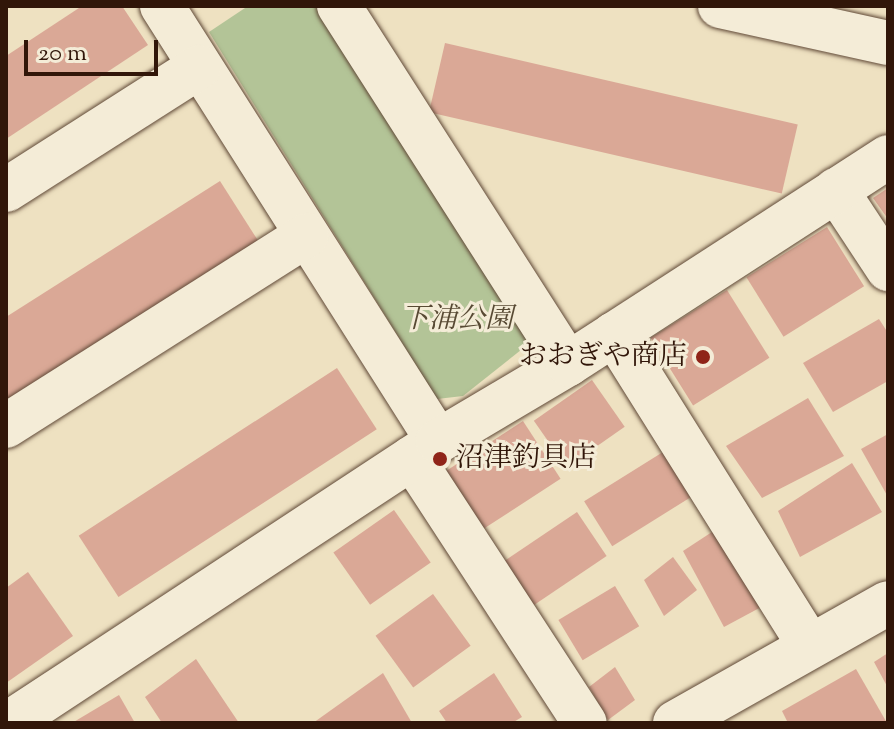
<!DOCTYPE html>
<meta charset="utf-8">
<style>
body{margin:0}
#map{position:relative;width:894px;height:729px;overflow:hidden;background:#eee1c1;font-family:"Sorts Mill Goudy","Noto Serif JP",serif}
div>[style]{position:absolute}
.green>*{inset:0;background:#b3c497}
.building>*{inset:0;background:#daa896;transform-origin:0 0}
.roads{filter:drop-shadow(0 0 2px #604937) drop-shadow(0 0 2px #604937)}
.minor>*{height:44px;margin:-22px;padding:0 22px;transform-origin:22px;border-radius:22px;background:#f4ecd7}
.dots>*{width:22px;height:22px;translate:-50% -50%;box-sizing:border-box;border:4px solid #f4ecd7;border-radius:50%}
span{translate:-50% -50%;white-space:nowrap;text-align:center;line-height:1.15;-webkit-text-stroke:6px #f4ecd7;paint-order:stroke}
.park-label{font-size:28px;color:#584a34;font-style:italic}
.poi-label{font-size:28px;color:#311609}
.right{translate:-100% -50%;text-align:right}
.left{translate:0 -50%;text-align:left}
.frame{position:absolute;inset:0;border:8px solid #311609;pointer-events:none}
.scale{position:absolute;left:24px;top:40px;width:134px;height:36px;box-sizing:border-box;border:4px solid #311609;border-top:0;padding-left:10px;font-size:24px;line-height:28px;white-space:nowrap;color:#311609;-webkit-text-stroke:6px #f4ecd7;paint-order:stroke}
</style>
<div id="map">
<div class="green">
<i style="clip-path:polygon(248px 6px,321px 6px,531px 342px,463px 396px,437px 399px,209px 32px)"></i>
</div>
<div class="building">
<i style="clip-path:polygon(82px 6px,122px 6px,148px 45px,6px 139px,6px 56px)"></i>
<i style="left:445px;top:43px;width:362px;height:71px;rotate:13deg"></i>
<i style="clip-path:polygon(220px 181px,264px 250px,6px 415px,6px 317px)"></i>
<i style="clip-path:polygon(888px 188px,888px 219px,873px 198px)"></i>
<i style="left:827px;top:227px;width:70px;height:95px;rotate:58deg"></i>
<i style="left:727px;top:290px;width:80px;height:90px;rotate:58deg"></i>
<i style="clip-path:polygon(879px 319px,888px 333px,888px 381px,833px 412px,803px 363px)"></i>
<i style="left:337px;top:368px;width:73px;height:308px;rotate:57deg"></i>
<i style="left:592px;top:380px;width:57px;height:71px;rotate:55deg"></i>
<i style="clip-path:polygon(808px 398px,844px 456px,762px 498px,726px 446px)"></i>
<i style="left:523px;top:421px;width:69px;height:95px;rotate:57deg"></i>
<i style="clip-path:polygon(888px 434px,888px 497px,861px 449px)"></i>
<i style="left:663px;top:452px;width:53px;height:93px;rotate:58deg"></i>
<i style="clip-path:polygon(852px 463px,882px 512px,800px 557px,778px 511px)"></i>
<i style="left:394px;top:510px;width:64px;height:74px;rotate:55deg"></i>
<i style="left:577px;top:512px;width:53px;height:88px;rotate:56deg"></i>
<i style="clip-path:polygon(715px 530px,765px 605px,724px 627px,683px 551px)"></i>
<i style="clip-path:polygon(673px 557px,697px 590px,664px 616px,644px 580px)"></i>
<i style="clip-path:polygon(28px 572px,73px 636px,6px 683px,6px 588px)"></i>
<i style="left:615px;top:586px;width:47px;height:66px;rotate:59deg"></i>
<i style="left:433px;top:594px;width:64px;height:71px;rotate:54deg"></i>
<i style="clip-path:polygon(888px 653px,888px 688px,874px 662px)"></i>
<i style="clip-path:polygon(196px 659px,239px 723px,162px 723px,145px 697px)"></i>
<i style="clip-path:polygon(615px 667px,635px 700px,608px 720px,589px 687px)"></i>
<i style="clip-path:polygon(856px 669px,887px 723px,788px 723px,782px 711px)"></i>
<i style="clip-path:polygon(383px 673px,412px 723px,313px 723px)"></i>
<i style="clip-path:polygon(494px 673px,522px 717px,512px 723px,447px 723px,439px 711px)"></i>
<i style="clip-path:polygon(119px 695px,135px 723px,72px 723px)"></i>
</div>
<div class="roads">
<div class="minor">
<i style="left:162px;top:6px;width:515px;rotate:57.61deg"></i>
<i style="left:339px;top:6px;width:425px;rotate:57.4deg"></i>
<i style="left:720px;top:6px;width:172px;rotate:12.4deg"></i>
<i style="left:6px;top:190px;width:229px;rotate:-32.5deg"></i>
<i style="left:836px;top:190px;width:95px;rotate:56.6deg"></i>
<i style="left:614px;top:334px;width:368px;rotate:57.9deg"></i>
<i style="left:6px;top:426px;width:356px;rotate:-32.4deg"></i>
<i style="left:412px;top:458px;width:316px;rotate:56.9deg"></i>
<i style="left:9px;top:723px;width:513px;rotate:-33.32deg"></i>
<i style="left:438px;top:441px;width:151px;rotate:-30.6deg"></i>
<i style="left:568px;top:364px;width:381px;rotate:-32.9deg"></i>
<i style="left:675px;top:723px;width:244px;rotate:-29.4deg"></i>
</div>
</div>
<div class="dots">
<i style="left:703px;top:357px;background:#8f2418"></i>
<i style="left:440px;top:459px;background:#8f2418"></i>
</div>
<div class="park-label">
<span style="left:457px;top:320px">下浦公園</span>
</div>
<div class="poi-label">
<span class="right" style="left:687px;top:357px">おおぎや商店</span>
<span class="left" style="left:456px;top:459px">沼津釣具店</span>
</div>
<div class="frame"></div>
<div class="scale">20 m</div>
</div>
